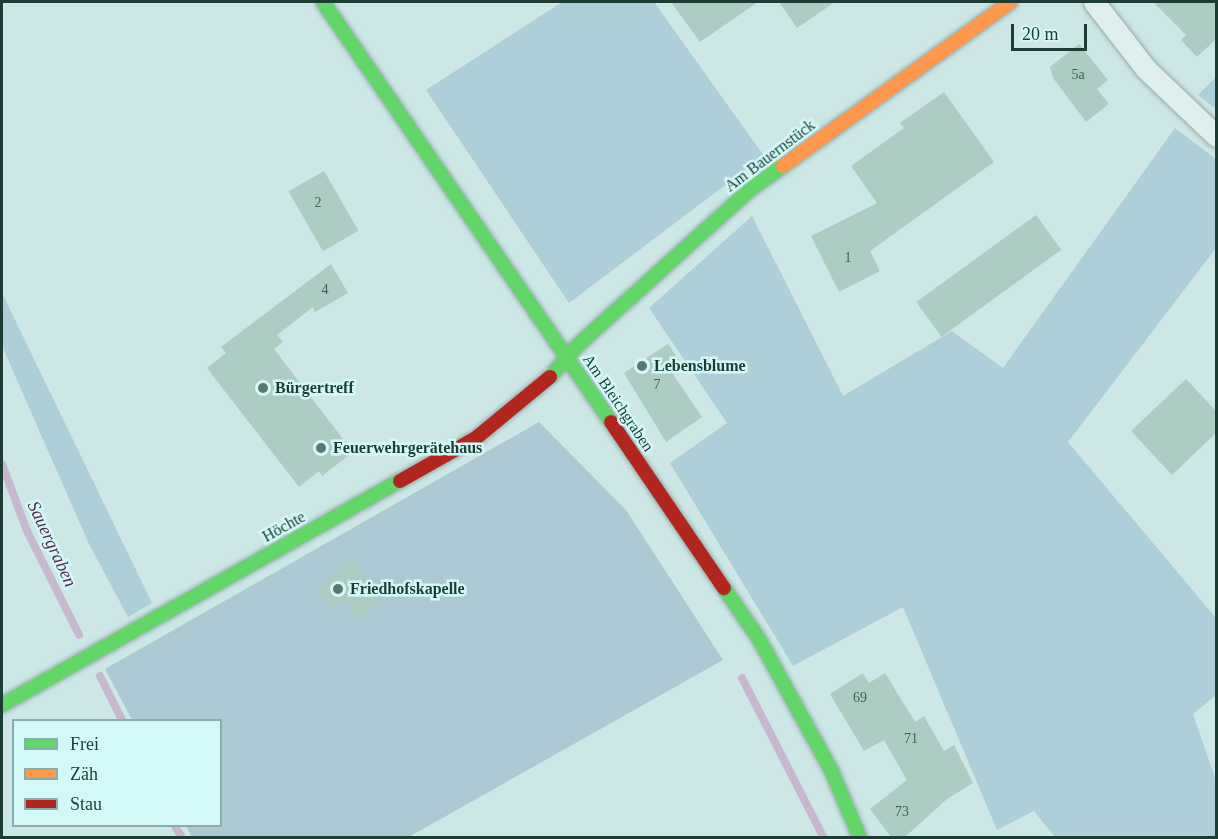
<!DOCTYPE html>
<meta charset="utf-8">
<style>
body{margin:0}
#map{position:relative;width:1218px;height:839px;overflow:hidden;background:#cce7e6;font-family:Georgia,serif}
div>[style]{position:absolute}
.green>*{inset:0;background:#adcfda}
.cemetery>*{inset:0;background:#adcad4}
.stream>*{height:8px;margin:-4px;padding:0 4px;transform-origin:4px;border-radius:4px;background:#c6b8ce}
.building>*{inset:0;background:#adccc4;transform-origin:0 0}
.roads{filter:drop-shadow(0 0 2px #96acaa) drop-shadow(0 0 2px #96acaa)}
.street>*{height:21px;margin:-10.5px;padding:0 10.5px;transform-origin:10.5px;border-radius:10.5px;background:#dfefee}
.fast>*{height:14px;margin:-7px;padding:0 7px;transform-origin:7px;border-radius:7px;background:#63d668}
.slow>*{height:14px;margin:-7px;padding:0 7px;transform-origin:7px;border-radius:7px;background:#ff974d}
.jam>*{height:14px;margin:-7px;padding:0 7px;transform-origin:7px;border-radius:7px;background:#b3261e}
.dots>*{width:16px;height:16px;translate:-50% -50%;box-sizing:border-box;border:3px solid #d2f9f7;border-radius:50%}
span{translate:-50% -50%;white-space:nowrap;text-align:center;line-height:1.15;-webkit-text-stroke:5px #d2f9f7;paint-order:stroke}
.number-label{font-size:14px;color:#406058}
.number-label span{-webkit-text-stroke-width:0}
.street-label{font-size:16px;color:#1c3c34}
.poi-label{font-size:16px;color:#1c3c34;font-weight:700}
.left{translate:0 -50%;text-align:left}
.water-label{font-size:18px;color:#5d2a54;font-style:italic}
.frame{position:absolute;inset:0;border:3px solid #1c3c34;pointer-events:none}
.legend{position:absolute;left:12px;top:719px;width:210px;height:108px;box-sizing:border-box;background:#d2f9f7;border:2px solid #89ada9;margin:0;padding:8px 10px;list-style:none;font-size:18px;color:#1c3c34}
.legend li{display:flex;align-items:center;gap:12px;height:30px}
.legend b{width:30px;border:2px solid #89ada9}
.scale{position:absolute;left:1011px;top:24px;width:76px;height:27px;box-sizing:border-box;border:3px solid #1c3c34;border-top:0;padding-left:8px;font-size:18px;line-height:21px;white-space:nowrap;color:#1c3c34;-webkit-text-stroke:4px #d2f9f7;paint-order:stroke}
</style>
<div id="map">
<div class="green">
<i style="clip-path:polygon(562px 2px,654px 2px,764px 156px,569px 303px,426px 90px)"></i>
<i style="clip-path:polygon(1216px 77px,1216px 109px,1198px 95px)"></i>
<i style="clip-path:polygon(1175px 128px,1216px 159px,1216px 248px,1068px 442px,1216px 618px,1216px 695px,1193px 714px,1216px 781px,1216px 837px,1055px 837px,1034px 811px,997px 830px,903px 607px,793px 666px,670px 463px,727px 423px,649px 308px,752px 216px,843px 396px,952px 331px,1003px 368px)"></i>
<i style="clip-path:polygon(2px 293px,152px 603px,128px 617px,89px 544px,2px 346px)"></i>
</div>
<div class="cemetery">
<i style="clip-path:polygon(539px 422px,626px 510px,723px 660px,407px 838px,192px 837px,186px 826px,220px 826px,220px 720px,132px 720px,105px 669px)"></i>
</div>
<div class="stream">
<i style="left:2px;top:464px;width:72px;rotate:69.5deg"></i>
<i style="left:27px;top:531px;width:116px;rotate:63.4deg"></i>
<i style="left:100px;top:676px;width:49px;rotate:63.4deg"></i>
<i style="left:742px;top:678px;width:180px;rotate:62.9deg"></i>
<i style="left:175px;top:826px;width:14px;rotate:60deg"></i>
</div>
<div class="building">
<i style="clip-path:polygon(671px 2px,758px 2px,700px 42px)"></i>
<i style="clip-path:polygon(779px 2px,835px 2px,797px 28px)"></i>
<i style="clip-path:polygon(1153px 2px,1216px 2px,1216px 39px,1197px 57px,1181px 40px,1186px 35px)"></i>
<i style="clip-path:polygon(1079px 44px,1108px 80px,1097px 89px,1109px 104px,1086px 122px,1053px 78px,1050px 67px)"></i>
<i style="clip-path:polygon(944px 92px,994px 162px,870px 251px,880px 271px,839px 292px,811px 236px,877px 203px,851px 166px,904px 128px,900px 123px)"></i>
<i style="left:324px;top:171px;width:69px;height:41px;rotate:60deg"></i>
<i style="left:1036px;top:215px;width:43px;height:148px;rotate:54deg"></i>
<i style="clip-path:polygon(331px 264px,348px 293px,315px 312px,313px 307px,277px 335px,283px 342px,274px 349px,353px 452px,322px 476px,319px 471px,299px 487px,207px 368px,226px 353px,221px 347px)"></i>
<i style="clip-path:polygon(668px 344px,679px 360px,668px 367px,702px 417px,666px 442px,624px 373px)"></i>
<i style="clip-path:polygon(1186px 379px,1216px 411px,1216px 433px,1172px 475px,1131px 431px)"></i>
<i style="clip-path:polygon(354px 557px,381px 605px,355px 620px,344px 600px,329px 609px,317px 589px)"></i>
<i style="clip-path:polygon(863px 673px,869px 683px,885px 673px,915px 722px,924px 716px,944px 751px,954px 745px,973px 783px,947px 799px,905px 837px,891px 837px,870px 809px,907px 780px,884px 740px,864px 751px,830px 694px)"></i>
</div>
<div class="roads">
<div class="street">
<i style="left:1094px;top:2px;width:85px;rotate:52.2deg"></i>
<i style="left:1146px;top:69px;width:97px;rotate:43.7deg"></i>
</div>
<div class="fast">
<i style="left:323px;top:2px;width:509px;rotate:55.56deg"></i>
<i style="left:550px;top:377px;width:41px;rotate:-48.9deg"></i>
<i style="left:577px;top:346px;width:234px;rotate:-42.1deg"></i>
<i style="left:751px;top:189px;width:39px;rotate:-36deg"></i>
<i style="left:724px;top:588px;width:62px;rotate:55.5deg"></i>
<i style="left:759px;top:639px;width:152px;rotate:61.2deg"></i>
<i style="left:832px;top:772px;width:72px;rotate:67deg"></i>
<i style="left:2px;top:705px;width:457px;rotate:-29.4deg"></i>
</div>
<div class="slow">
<i style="left:783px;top:166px;width:280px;rotate:-35.8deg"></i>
</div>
<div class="jam">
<i style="left:611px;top:422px;width:201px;rotate:55.8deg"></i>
<i style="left:400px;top:481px;width:87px;rotate:-29.5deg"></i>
<i style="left:476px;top:438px;width:96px;rotate:-39.5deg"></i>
</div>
</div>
<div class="dots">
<i style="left:642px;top:366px;background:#5a7872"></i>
<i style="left:263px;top:388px;background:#5a7872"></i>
<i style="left:321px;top:448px;background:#5a7872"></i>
<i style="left:338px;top:589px;background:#5a7872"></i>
</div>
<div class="number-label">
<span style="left:1078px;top:75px">5a</span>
<span style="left:318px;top:203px">2</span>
<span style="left:848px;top:258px">1</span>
<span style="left:325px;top:290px">4</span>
<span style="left:657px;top:385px">7</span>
<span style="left:860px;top:698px">69</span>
<span style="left:911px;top:739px">71</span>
<span style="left:902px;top:812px">73</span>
</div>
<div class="street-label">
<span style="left:770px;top:156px;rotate:-37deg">Am Bauernstück</span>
<span style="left:618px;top:403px;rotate:56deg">Am Bleichgraben</span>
<span style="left:284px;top:527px;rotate:-29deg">Höchte</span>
</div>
<div class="poi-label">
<span class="left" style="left:654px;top:366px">Lebensblume</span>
<span class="left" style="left:275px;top:388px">Bürgertreff</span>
<span class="left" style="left:333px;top:448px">Feuerwehrgerätehaus</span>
<span class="left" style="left:350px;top:589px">Friedhofskapelle</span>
</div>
<div class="water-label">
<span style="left:52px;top:544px;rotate:65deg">Sauergraben</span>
</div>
<div class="frame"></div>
<ul class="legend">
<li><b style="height:8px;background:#63d668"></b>Frei</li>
<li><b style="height:8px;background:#ff974d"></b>Zäh</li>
<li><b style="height:8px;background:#b3261e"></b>Stau</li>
</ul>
<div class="scale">20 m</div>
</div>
